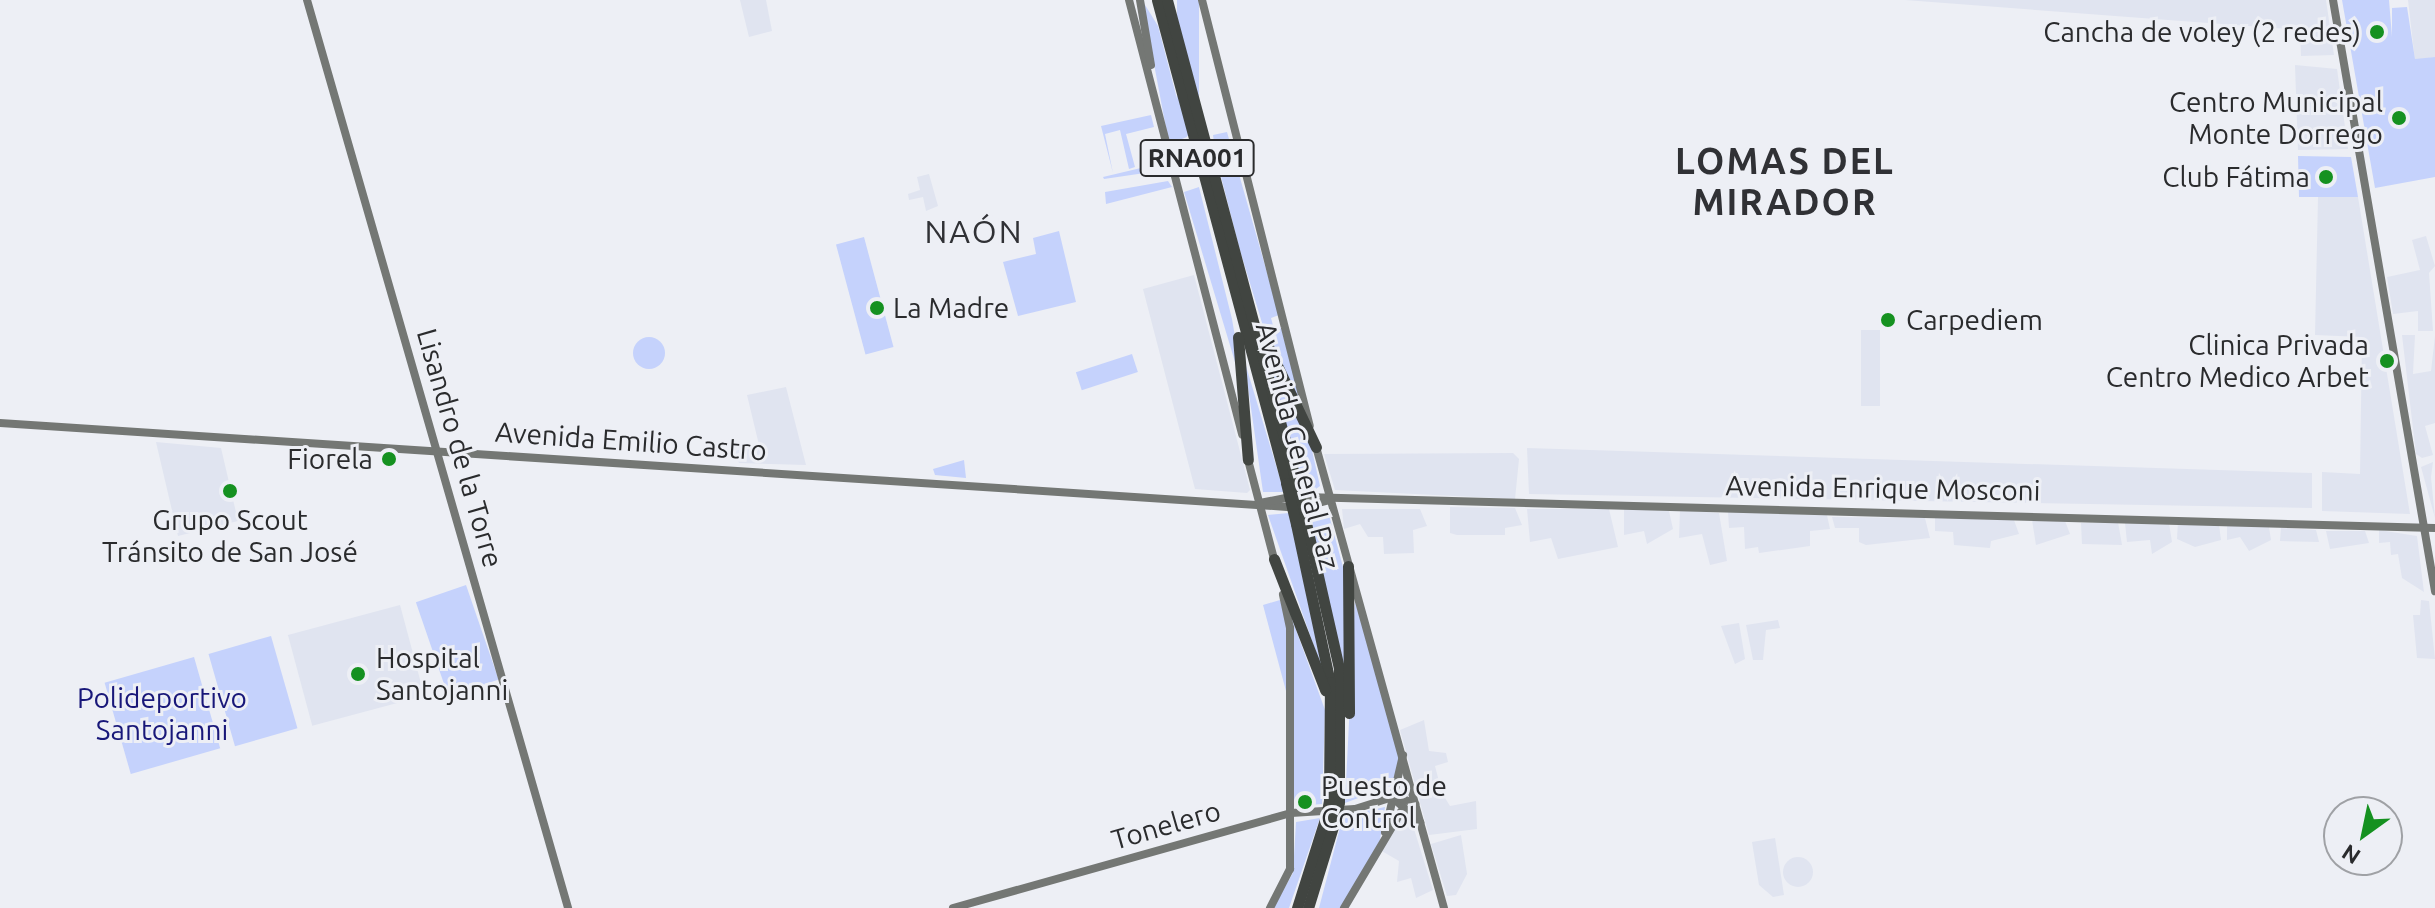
<!DOCTYPE html>
<meta charset="utf-8">
<style>
body{margin:0}
#map{position:relative;width:2435px;height:908px;overflow:hidden;background:#edeff5;font-family:Ubuntu,sans-serif}
div>[style]{position:absolute}
.built>*{inset:0;background:#e0e4f0;transform-origin:0 0}
.round{border-radius:50%}
.green>*{inset:0;background:#c5d2fc;transform-origin:0 0}
.secondary>*{height:8px;margin:-4px;padding:0 4px;transform-origin:4px;border-radius:4px;background:#747774}
.highway>*{height:11px;margin:-5.5px;padding:0 5.5px;transform-origin:5.5px;border-radius:5.5px;background:#414541}
.highway-bridge>*{height:11px;margin:-5.5px;padding:0 5.5px;transform-origin:5.5px;border-radius:5.5px;background:#414541}
.dots>*{width:22px;height:22px;translate:-50% -50%;box-sizing:border-box;border:4px solid #edeff5;border-radius:50%}
span{translate:-50% -50%;white-space:nowrap;text-align:center;line-height:1.15;-webkit-text-stroke:6px #edeff5;paint-order:stroke}
.shield-label span{padding:2px 6px;background:#edeff5;border:2px solid;border-radius:6px;-webkit-text-stroke-width:0}
.shield-label{font-size:26px;color:#2a2b2d;font-weight:700}
.poi-label{font-size:28px;color:#2a2b2d}
.right{translate:-100% -50%;text-align:right}
.left{translate:0 -50%;text-align:left}
.street-label{font-size:28px;color:#2a2b2d}
.park-label{font-size:28px;color:#181779}
.quarter-label{font-size:32px;color:#303135;letter-spacing:2px}
.district-label{font-size:36px;color:#303135;font-weight:700;letter-spacing:2px}
.north{position:absolute;left:2323px;top:796px;width:80px;height:80px;box-sizing:border-box;background:#edeff5;border:2px solid #9fa1a5;border-radius:50%;rotate:213deg;font-size:22px;font-weight:700;line-height:32px;text-align:center;color:#2a2b2d}
.north::after{content:'';display:block;margin:auto;width:28px;height:36px;background:#159120;clip-path:polygon(50% 0,100% 100%,50% 72%,0 100%)}
</style>
<div id="map">
<div class="built">
<i style="clip-path:polygon(740px 0,766px 0,772px 31px,749px 37px)"></i>
<i style="clip-path:polygon(1905px 0,2326px 0,2334px 55px,2301px 56px,2300px 30px)"></i>
<i style="clip-path:polygon(2408px 0,2435px 0,2435px 57px,2415px 60px)"></i>
<i style="clip-path:polygon(2295px 65px,2337px 69px,2348px 149px,2298px 150px)"></i>
<i style="clip-path:polygon(929px 174px,938px 206px,926px 211px,923px 197px,909px 200px,908px 194px,920px 190px,917px 177px)"></i>
<i style="clip-path:polygon(2318px 197px,2358px 197px,2410px 514px,2322px 511px,2322px 472px,2360px 474px,2362px 337px,2315px 335px)"></i>
<i style="clip-path:polygon(2426px 236px,2435px 266px,2429px 273px,2433px 331px,2418px 331px,2418px 311px,2393px 314px,2387px 277px,2420px 270px,2412px 240px)"></i>
<i style="clip-path:polygon(1194px 275px,1250px 490px,1247px 493px,1195px 489px,1143px 289px)"></i>
<i style="left:1861px;top:330px;width:19px;height:76px"></i>
<i style="clip-path:polygon(2402px 335px,2415px 335px,2413px 374px,2431px 371px,2435px 336px,2435px 423px,2425px 426px,2433px 455px,2422px 458px,2416px 454px)"></i>
<i style="clip-path:polygon(786px 387px,806px 465px,739px 463px,734px 451px,759px 445px,747px 395px)"></i>
<i style="clip-path:polygon(156px 442px,221px 448px,238px 521px,178px 536px)"></i>
<i style="clip-path:polygon(1527px 448px,2312px 473px,2312px 508px,1529px 494px)"></i>
<i style="clip-path:polygon(1513px 453px,1519px 459px,1515px 499px,1335px 490px,1324px 454px)"></i>
<i style="clip-path:polygon(2433px 462px,2431px 477px,2435px 518px,2421px 467px)"></i>
<i style="clip-path:polygon(1450px 507px,1515px 508px,1522px 525px,1505px 528px,1505px 535px,1457px 535px,1450px 533px)"></i>
<i style="clip-path:polygon(1342px 509px,1420px 509px,1427px 526px,1413px 530px,1414px 553px,1384px 554px,1383px 537px,1368px 537px,1360px 524px,1344px 529px)"></i>
<i style="clip-path:polygon(1609px 509px,1618px 547px,1558px 559px,1551px 538px,1530px 542px,1527px 509px)"></i>
<i style="clip-path:polygon(1624px 509px,1669px 511px,1673px 529px,1647px 544px,1644px 531px,1624px 535px)"></i>
<i style="clip-path:polygon(1680px 510px,1719px 513px,1727px 561px,1710px 565px,1702px 534px,1679px 538px)"></i>
<i style="clip-path:polygon(1728px 512px,1827px 515px,1830px 529px,1810px 531px,1810px 546px,1759px 553px,1758px 547px,1745px 549px,1744px 527px,1729px 528px)"></i>
<i style="clip-path:polygon(1832px 517px,1925px 518px,1930px 538px,1866px 545px,1859px 542px,1859px 528px,1835px 528px)"></i>
<i style="clip-path:polygon(1935px 518px,2014px 520px,2019px 534px,1991px 541px,1990px 548px,1954px 545px,1953px 532px,1935px 531px)"></i>
<i style="clip-path:polygon(2032px 520px,2065px 521px,2070px 534px,2036px 545px)"></i>
<i style="clip-path:polygon(2178px 521px,2219px 525px,2221px 540px,2195px 547px,2177px 539px)"></i>
<i style="clip-path:polygon(2118px 522px,2122px 545px,2082px 544px,2081px 523px)"></i>
<i style="clip-path:polygon(2125px 523px,2169px 523px,2172px 542px,2152px 554px,2150px 540px,2127px 542px)"></i>
<i style="clip-path:polygon(2227px 524px,2269px 527px,2271px 540px,2249px 551px,2240px 537px,2227px 540px)"></i>
<i style="clip-path:polygon(2281px 528px,2316px 530px,2319px 542px,2280px 541px)"></i>
<i style="clip-path:polygon(2379px 530px,2417px 536px,2424px 592px,2402px 578px,2398px 554px,2391px 555px,2390px 542px,2379px 543px)"></i>
<i style="clip-path:polygon(2326px 531px,2365px 531px,2369px 543px,2330px 549px)"></i>
<i style="clip-path:polygon(2421px 600px,2429px 601px,2435px 659px,2417px 658px,2413px 615px,2420px 615px)"></i>
<i style="left:400px;top:605px;width:94px;height:116px;rotate:75deg"></i>
<i style="clip-path:polygon(1778px 620px,1780px 628px,1766px 630px,1763px 660px,1753px 660px,1746px 625px)"></i>
<i style="clip-path:polygon(1739px 623px,1745px 659px,1735px 664px,1721px 626px)"></i>
<i style="clip-path:polygon(1424px 720px,1429px 751px,1446px 753px,1448px 762px,1435px 766px,1442px 793px,1450px 806px,1476px 801px,1477px 829px,1429px 835px,1400px 730px)"></i>
<i style="clip-path:polygon(1402px 813px,1409px 813px,1433px 890px,1416px 898px,1411px 878px,1397px 882px,1399px 861px,1380px 850px)"></i>
<i style="clip-path:polygon(1461px 835px,1467px 874px,1456px 895px,1447px 896px,1431px 844px)"></i>
<i style="clip-path:polygon(1775px 838px,1784px 895px,1773px 897px,1759px 885px,1752px 842px)"></i>
<i class="round" style="left:1783px;top:857px;width:30px;height:30px"></i>
</div>
<div class="green">
<i style="clip-path:polygon(1142px 0,1158px 26px,1187px 137px,1169px 144px)"></i>
<i style="left:1177px;top:0;width:22px;height:136px"></i>
<i style="clip-path:polygon(2342px 0,2389px 0,2392px 37px,2392px 8px,2407px 7px,2415px 59px,2435px 57px,2435px 177px,2375px 188px)"></i>
<i style="clip-path:polygon(1151px 115px,1154px 127px,1126px 134px,1135px 167px,1129px 169px,1120px 130px,1105px 134px,1113px 173px,1101px 126px)"></i>
<i style="clip-path:polygon(1227px 132px,1279px 315px,1271px 318px,1274px 329px,1281px 327px,1305px 419px,1273px 359px,1239px 247px,1216px 157px,1213px 135px)"></i>
<i style="clip-path:polygon(2298px 156px,2351px 157px,2358px 197px,2299px 197px)"></i>
<i style="clip-path:polygon(1166px 162px,1165px 170px,1104px 179px,1103px 177px)"></i>
<i style="clip-path:polygon(1168px 181px,1172px 187px,1106px 204px,1105px 192px)"></i>
<i style="clip-path:polygon(1199px 187px,1232px 319px,1241px 372px,1245px 434px,1238px 372px,1184px 192px)"></i>
<i style="clip-path:polygon(1059px 231px,1076px 302px,1018px 316px,1003px 262px,1036px 254px,1033px 238px)"></i>
<i style="left:864px;top:237px;width:114px;height:29px;rotate:75deg"></i>
<i class="round" style="left:633px;top:337px;width:32px;height:32px"></i>
<i style="left:1132px;top:354px;width:19px;height:59px;rotate:72deg"></i>
<i style="clip-path:polygon(1268px 358px,1311px 446px,1320px 486px,1313px 491px,1303px 492px)"></i>
<i style="clip-path:polygon(1245px 366px,1246px 366px,1284px 492px,1263px 492px)"></i>
<i style="clip-path:polygon(964px 460px,966px 478px,935px 475px,933px 469px)"></i>
<i style="clip-path:polygon(1309px 512px,1329px 515px,1347px 582px,1347px 684px)"></i>
<i style="clip-path:polygon(1289px 513px,1323px 672px,1268px 515px)"></i>
<i style="left:466px;top:585px;width:100px;height:53px;rotate:71deg"></i>
<i style="clip-path:polygon(1280px 600px,1286px 621px,1286px 691px,1263px 605px)"></i>
<i style="clip-path:polygon(1355px 601px,1400px 754px,1393px 785px,1345px 803px)"></i>
<i style="clip-path:polygon(1287px 605px,1325px 710px,1322px 804px,1297px 806px,1293px 797px)"></i>
<i style="left:271px;top:636px;width:96px;height:65px;rotate:74deg"></i>
<i style="left:194px;top:657px;width:95px;height:93px;rotate:74deg"></i>
<i style="clip-path:polygon(1385px 807px,1380px 840px,1342px 908px,1319px 908px,1343px 816px)"></i>
<i style="clip-path:polygon(1320px 818px,1289px 908px,1273px 908px,1293px 873px,1296px 822px)"></i>
</div>
<div class="secondary">
<i style="left:307px;top:0;width:945px;rotate:73.96deg"></i>
<i style="left:1129px;top:0;width:449px;rotate:75.4deg"></i>
<i style="left:1140px;top:0;width:66px;rotate:80.4deg"></i>
<i style="left:1202px;top:0;width:439px;rotate:75.8deg"></i>
<i style="left:2333px;top:0;width:600px;rotate:80.21deg"></i>
<i style="left:0;top:423px;width:1290px;rotate:3.73deg"></i>
<i style="left:1315px;top:443px;width:393px;rotate:74.5deg"></i>
<i style="left:1247px;top:456px;width:111px;rotate:75.3deg"></i>
<i style="left:1304px;top:497px;width:1131px;rotate:1.57deg"></i>
<i style="left:1260px;top:503px;width:25px;rotate:-11deg"></i>
<i style="left:1306px;top:506px;width:25px;rotate:-14deg"></i>
<i style="left:1392px;top:797px;width:38px;rotate:42deg"></i>
<i style="left:1420px;top:822px;width:89px;rotate:74.4deg"></i>
<i style="left:1385px;top:832px;width:79px;rotate:-76.8deg"></i>
<i style="left:953px;top:908px;width:351px;rotate:-15.7deg"></i>
<i style="left:1291px;top:813px;width:64px;rotate:-3.6deg"></i>
<i style="left:1355px;top:809px;width:43px;rotate:-17.6deg"></i>
<i style="left:1396px;top:796px;width:21px;rotate:23deg"></i>
<i style="left:1270px;top:908px;width:44px;rotate:-62.9deg"></i>
<i style="left:1290px;top:869px;width:241px;rotate:-90deg"></i>
<i style="left:1290px;top:628px;width:34px;rotate:-102deg"></i>
<i style="left:1344px;top:908px;width:112px;rotate:-59.3deg"></i>
<i style="left:1401px;top:812px;width:10px;rotate:-11deg"></i>
</div>
<div class="highway">
<i style="left:1157px;top:0;width:500px;rotate:75deg"></i>
<i style="left:1167px;top:0;width:499px;rotate:75deg"></i>
<i style="left:1263px;top:336px;width:123px;rotate:64.5deg"></i>
<i style="left:1238px;top:337px;width:123px;rotate:85.4deg"></i>
<i style="left:1306px;top:523px;width:149px;rotate:77.2deg"></i>
<i style="left:1339px;top:668px;width:134px;rotate:90deg"></i>
<i style="left:1296px;top:524px;width:162px;rotate:77.9deg"></i>
<i style="left:1330px;top:682px;width:119px;rotate:90.5deg"></i>
<i style="left:1274px;top:559px;width:141px;rotate:68.7deg"></i>
<i style="left:1348px;top:566px;width:147px;rotate:89.6deg"></i>
<i style="left:1297px;top:908px;width:96px;rotate:-72.5deg"></i>
<i style="left:1308px;top:908px;width:95px;rotate:-72.9deg"></i>
</div>
<div class="highway-bridge">
<i style="left:1296px;top:482px;width:42px;rotate:76.3deg"></i>
<i style="left:1286px;top:483px;width:42px;rotate:76.3deg"></i>
<i style="left:1326px;top:816px;width:15px;rotate:-79deg"></i>
<i style="left:1336px;top:817px;width:15px;rotate:-79deg"></i>
</div>
<div class="dots">
<i style="left:2377px;top:32px;background:#159120"></i>
<i style="left:2399px;top:118px;background:#159120"></i>
<i style="left:2326px;top:177px;background:#159120"></i>
<i style="left:877px;top:308px;background:#159120"></i>
<i style="left:1888px;top:320px;background:#159120"></i>
<i style="left:2387px;top:361px;background:#159120"></i>
<i style="left:389px;top:459px;background:#159120"></i>
<i style="left:230px;top:491px;background:#159120"></i>
<i style="left:358px;top:674px;background:#159120"></i>
<i style="left:1305px;top:802px;background:#159120"></i>
</div>
<div class="shield-label">
<span style="left:1197px;top:158px">RNA001</span>
</div>
<div class="poi-label">
<span class="right" style="left:2361px;top:32px">Cancha de voley (2 redes)</span>
<span class="right" style="left:2383px;top:118px">Centro Municipal<br>Monte Dorrego</span>
<span class="right" style="left:2310px;top:177px">Club Fátima</span>
<span class="left" style="left:893px;top:308px">La Madre</span>
<span class="left" style="left:1906px;top:320px">Carpediem</span>
<span class="right" style="left:2369px;top:361px">Clinica Privada<br>Centro Medico Arbet</span>
<span class="right" style="left:373px;top:459px">Fiorela</span>
<span style="left:230px;top:536px">Grupo Scout<br>Tránsito de San José</span>
<span class="left" style="left:376px;top:674px">Hospital<br>Santojanni</span>
<span class="left" style="left:1321px;top:802px">Puesto de<br>Control</span>
</div>
<div class="street-label">
<span style="left:631px;top:441px;rotate:4deg">Avenida Emilio Castro</span>
<span style="left:1298px;top:446px;rotate:75deg">Avenida General Paz</span>
<span style="left:460px;top:448px;rotate:74deg">Lisandro de la Torre</span>
<span style="left:1883px;top:488px;rotate:1deg">Avenida Enrique Mosconi</span>
<span style="left:1166px;top:825px;rotate:-16deg">Tonelero</span>
</div>
<div class="park-label">
<span style="left:162px;top:714px">Polideportivo<br>Santojanni</span>
</div>
<div class="quarter-label">
<span style="left:974px;top:231px">NAÓN</span>
</div>
<div class="district-label">
<span style="left:1785px;top:181px">LOMAS DEL<br>MIRADOR</span>
</div>
<div class="north">N</div>
</div>
